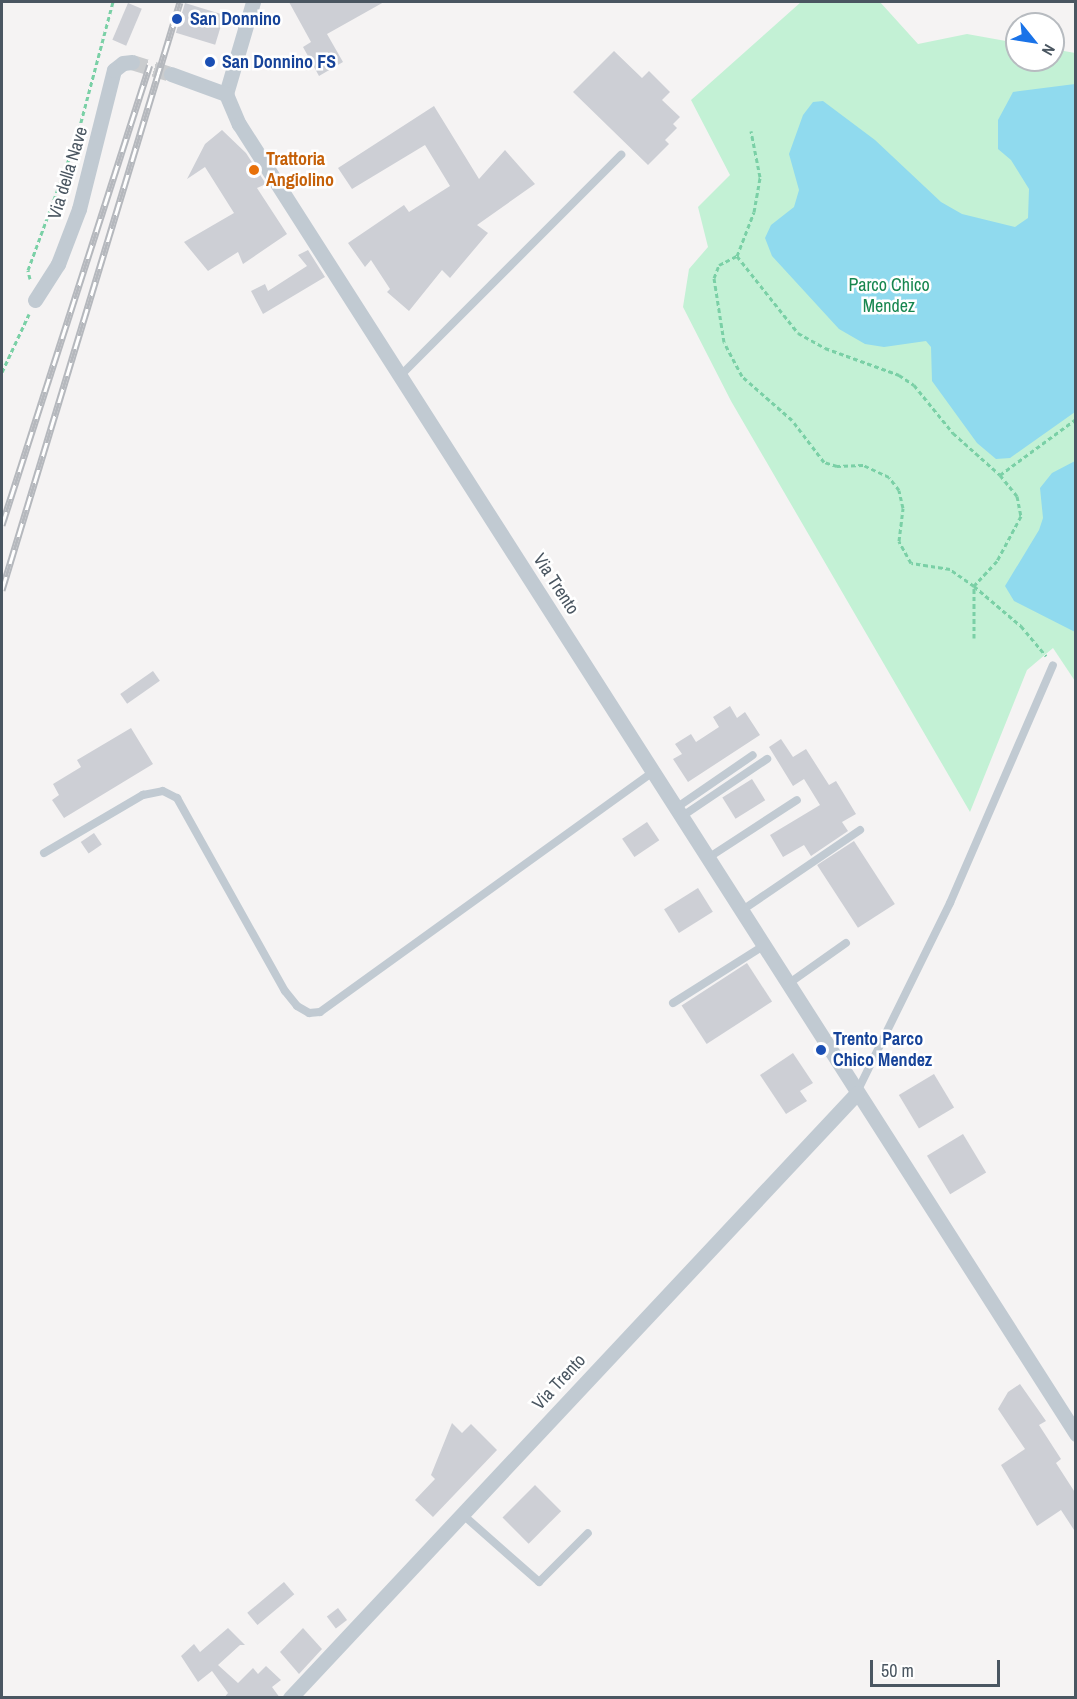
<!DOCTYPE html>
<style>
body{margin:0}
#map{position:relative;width:1077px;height:1699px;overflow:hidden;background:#f5f3f3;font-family:"Archivo Narrow",sans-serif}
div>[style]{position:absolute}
.green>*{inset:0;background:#c3f1d5}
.water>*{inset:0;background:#90daee}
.building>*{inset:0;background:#cdcfd5;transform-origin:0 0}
.minor-tunnel>*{height:15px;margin-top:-7.5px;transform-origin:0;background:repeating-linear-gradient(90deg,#caccce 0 15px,transparent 0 23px)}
.path>*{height:3px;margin-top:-1.5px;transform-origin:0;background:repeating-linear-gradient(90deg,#7ad0a6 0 4.5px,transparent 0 7.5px)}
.service>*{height:8px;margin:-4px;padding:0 4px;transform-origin:4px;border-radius:4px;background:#c1cad2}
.minor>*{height:15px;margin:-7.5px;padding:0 7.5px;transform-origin:7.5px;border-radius:7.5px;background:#c1cad2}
.rail>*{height:7px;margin-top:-3.5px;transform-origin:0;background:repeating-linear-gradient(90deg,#fff 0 14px,#b5b8bd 0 28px);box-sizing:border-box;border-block:2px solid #b5b8bd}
.dots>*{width:16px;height:16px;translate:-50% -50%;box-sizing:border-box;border:3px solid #fff;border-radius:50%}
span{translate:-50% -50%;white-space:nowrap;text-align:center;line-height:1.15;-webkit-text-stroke:5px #fff;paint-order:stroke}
.transit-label{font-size:18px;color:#164399;font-weight:700}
.left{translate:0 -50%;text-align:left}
.food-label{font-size:18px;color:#c56008;font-weight:700}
.street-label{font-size:18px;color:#4a5661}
.park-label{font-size:18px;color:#17864f}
.frame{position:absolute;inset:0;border:3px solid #4a5661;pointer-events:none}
.north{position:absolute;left:1005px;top:12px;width:60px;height:60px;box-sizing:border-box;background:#fff;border:2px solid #b7bbc0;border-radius:50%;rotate:120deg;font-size:16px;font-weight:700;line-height:24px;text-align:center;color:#4a5661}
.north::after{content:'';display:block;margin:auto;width:21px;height:27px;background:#1a73e8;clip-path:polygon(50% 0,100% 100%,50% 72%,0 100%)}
.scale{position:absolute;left:870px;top:1660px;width:130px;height:27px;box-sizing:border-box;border:3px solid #4a5661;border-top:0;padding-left:8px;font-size:18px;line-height:21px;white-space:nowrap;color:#4a5661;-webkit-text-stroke:4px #fff;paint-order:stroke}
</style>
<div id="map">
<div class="green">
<i style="clip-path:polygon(801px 2px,880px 2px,918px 44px,967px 34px,1017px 43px,1017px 60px,1053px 60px,1053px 49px,1075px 53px,1075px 681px,1053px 648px,1027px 670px,970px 812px,731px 401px,683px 307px,689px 269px,708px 247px,698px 207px,730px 175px,691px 100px)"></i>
</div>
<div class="water">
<i style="clip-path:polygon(1075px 84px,1075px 412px,1010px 458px,996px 459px,977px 443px,932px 381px,931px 347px,926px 341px,884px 347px,865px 344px,839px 329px,772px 256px,765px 238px,771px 225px,794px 207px,799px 190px,789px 154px,803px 115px,813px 102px,823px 101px,875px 140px,941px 202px,962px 214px,1015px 227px,1028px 218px,1029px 189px,1011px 160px,998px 149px,998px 120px,1013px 92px)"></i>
<i style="clip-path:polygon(1075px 461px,1075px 632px,1014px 601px,1005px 586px,1039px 530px,1043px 518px,1040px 488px,1052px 473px)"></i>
</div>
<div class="building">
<i style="clip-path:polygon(289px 2px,384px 2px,327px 34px,343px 62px,319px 76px,303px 47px,311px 42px)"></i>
<i style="left:128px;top:3px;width:15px;height:40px;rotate:23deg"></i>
<i style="left:185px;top:3px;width:41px;height:31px;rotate:17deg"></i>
<i style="clip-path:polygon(614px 51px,642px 78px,649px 71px,670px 92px,662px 100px,680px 117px,673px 124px,677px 128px,665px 140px,669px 144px,648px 165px,573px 92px)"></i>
<i style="clip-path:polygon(434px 106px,479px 179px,505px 150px,535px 184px,477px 225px,488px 233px,450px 278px,442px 270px,409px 311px,387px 292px,390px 289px,371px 260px,365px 267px,348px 243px,404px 205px,409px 212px,450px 186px,425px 145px,352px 189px,338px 168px)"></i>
<i style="clip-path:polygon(222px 130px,246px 153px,266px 184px,257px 188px,287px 234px,243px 264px,238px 252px,208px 271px,184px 242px,234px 213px,205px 167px,187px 179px,205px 144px)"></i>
<i style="clip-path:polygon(308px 250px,325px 277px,263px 314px,251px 291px,265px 284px,268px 291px,307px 266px,298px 255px)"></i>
<i style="left:153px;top:671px;width:12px;height:40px;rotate:55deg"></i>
<i style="clip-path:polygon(730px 706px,737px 718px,745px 712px,760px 735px,688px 782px,673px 759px,682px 754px,675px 744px,691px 734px,696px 742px,719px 727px,713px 717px)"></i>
<i style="clip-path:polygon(131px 728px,153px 764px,64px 818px,52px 800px,59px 795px,53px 784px,81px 767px,77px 760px)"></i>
<i style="clip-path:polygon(781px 739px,793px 757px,806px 749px,829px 785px,836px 781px,856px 814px,842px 822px,848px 831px,811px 856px,804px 845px,783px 857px,770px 835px,820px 805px,804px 779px,793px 786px,769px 747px)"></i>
<i style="left:752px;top:779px;width:25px;height:35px;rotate:58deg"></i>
<i style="left:647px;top:822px;width:22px;height:30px;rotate:56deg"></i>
<i style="left:94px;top:833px;width:14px;height:16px;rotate:56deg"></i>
<i style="left:854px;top:841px;width:75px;height:44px;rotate:57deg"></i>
<i style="left:698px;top:888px;width:28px;height:40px;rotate:58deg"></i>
<i style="left:747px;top:963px;width:46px;height:78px;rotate:57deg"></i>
<i style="clip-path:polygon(793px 1053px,813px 1083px,800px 1091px,807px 1101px,786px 1114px,760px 1075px)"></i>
<i style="left:934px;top:1074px;width:39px;height:41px;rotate:59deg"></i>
<i style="left:963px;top:1134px;width:45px;height:42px;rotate:59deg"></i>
<i style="clip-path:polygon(1020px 1384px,1046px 1421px,1039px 1425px,1061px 1459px,1056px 1463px,1076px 1494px,1076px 1533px,1061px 1510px,1037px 1526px,1001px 1465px,1025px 1449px,998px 1409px,1008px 1392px)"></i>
<i style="clip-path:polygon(452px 1423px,462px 1433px,471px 1424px,497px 1450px,433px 1517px,415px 1500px,435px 1479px,431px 1475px)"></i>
<i style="left:535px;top:1485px;width:37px;height:46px;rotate:45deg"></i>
<i style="left:284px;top:1582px;width:16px;height:48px;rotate:50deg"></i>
<i style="left:338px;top:1608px;width:15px;height:14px;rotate:53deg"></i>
<i style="clip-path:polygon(228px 1628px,245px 1645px,240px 1645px,218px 1665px,238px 1683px,253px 1668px,258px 1674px,266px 1666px,281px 1680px,272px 1687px,280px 1698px,224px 1698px,228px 1693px,212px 1671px,198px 1682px,181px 1656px,194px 1644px,200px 1652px)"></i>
<i style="clip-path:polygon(303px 1628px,322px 1649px,299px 1674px,280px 1652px)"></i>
</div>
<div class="minor-tunnel">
<i style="left:132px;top:62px;width:41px;rotate:17.1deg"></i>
</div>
<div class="path">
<i style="left:737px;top:256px;width:98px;rotate:51.6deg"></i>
<i style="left:798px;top:333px;width:31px;rotate:29deg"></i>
<i style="left:825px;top:348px;width:79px;rotate:20deg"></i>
<i style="left:899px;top:375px;width:18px;rotate:34deg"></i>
<i style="left:914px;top:385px;width:62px;rotate:50.9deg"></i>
<i style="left:953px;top:433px;width:63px;rotate:41.8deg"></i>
<i style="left:1000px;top:475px;width:27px;rotate:51deg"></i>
<i style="left:1017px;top:496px;width:20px;rotate:79deg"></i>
<i style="left:1021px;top:516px;width:51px;rotate:118.1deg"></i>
<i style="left:997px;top:561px;width:34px;rotate:133deg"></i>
<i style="left:974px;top:586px;width:29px;rotate:-145deg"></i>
<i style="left:950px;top:569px;width:39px;rotate:-171deg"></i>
<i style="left:911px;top:563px;width:25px;rotate:-119deg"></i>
<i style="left:899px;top:541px;width:33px;rotate:-83deg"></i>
<i style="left:903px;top:508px;width:18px;rotate:-103deg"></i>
<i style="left:899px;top:490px;width:16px;rotate:-128deg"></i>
<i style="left:889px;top:477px;width:29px;rotate:-155deg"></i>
<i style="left:863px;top:465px;width:26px;rotate:178deg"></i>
<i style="left:837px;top:466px;width:14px;rotate:-163deg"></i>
<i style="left:824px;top:462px;width:53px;rotate:-127.3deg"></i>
<i style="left:792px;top:420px;width:67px;rotate:-138.7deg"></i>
<i style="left:742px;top:376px;width:38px;rotate:-118deg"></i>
<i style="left:724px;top:342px;width:65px;rotate:-98.9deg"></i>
<i style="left:714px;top:278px;width:14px;rotate:-69deg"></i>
<i style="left:719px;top:265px;width:20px;rotate:-27deg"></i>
<i style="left:737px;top:256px;width:47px;rotate:-68.9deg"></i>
<i style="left:754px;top:212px;width:36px;rotate:-80deg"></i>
<i style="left:760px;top:177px;width:47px;rotate:-101.1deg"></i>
<i style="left:30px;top:279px;width:9px;rotate:-103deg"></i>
<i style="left:28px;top:270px;width:142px;rotate:-69.8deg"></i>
<i style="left:77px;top:137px;width:140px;rotate:-75.1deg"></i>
<i style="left:2px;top:372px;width:64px;rotate:-65deg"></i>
<i style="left:1000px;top:475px;width:94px;rotate:-36.4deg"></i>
<i style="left:974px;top:638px;width:52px;rotate:-90deg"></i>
<i style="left:974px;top:586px;width:62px;rotate:40.4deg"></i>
<i style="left:1021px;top:626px;width:39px;rotate:50deg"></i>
</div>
<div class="service">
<i style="left:400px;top:376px;width:313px;rotate:-45deg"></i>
<i style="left:676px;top:808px;width:93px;rotate:-34.5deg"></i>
<i style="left:681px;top:817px;width:104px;rotate:-34deg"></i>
<i style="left:44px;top:853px;width:115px;rotate:-30.4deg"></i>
<i style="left:143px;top:795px;width:20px;rotate:-11deg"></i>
<i style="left:163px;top:791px;width:16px;rotate:27deg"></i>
<i style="left:177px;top:798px;width:221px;rotate:60.8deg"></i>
<i style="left:285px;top:991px;width:19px;rotate:51deg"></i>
<i style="left:297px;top:1006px;width:14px;rotate:30deg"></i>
<i style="left:309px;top:1013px;width:11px;rotate:-5deg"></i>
<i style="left:320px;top:1012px;width:410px;rotate:-35.8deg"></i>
<i style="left:708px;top:858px;width:106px;rotate:-33.1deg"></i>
<i style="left:741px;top:911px;width:144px;rotate:-34.2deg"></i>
<i style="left:788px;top:984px;width:71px;rotate:-35.3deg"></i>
<i style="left:673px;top:1003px;width:107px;rotate:-32.3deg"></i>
<i style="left:857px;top:1092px;width:211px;rotate:-63.8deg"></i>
<i style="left:950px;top:903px;width:259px;rotate:-66.6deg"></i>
<i style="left:462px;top:1514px;width:103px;rotate:41.4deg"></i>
<i style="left:539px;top:1582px;width:69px;rotate:-45deg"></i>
</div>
<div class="minor">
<i style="left:253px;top:2px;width:96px;rotate:106.4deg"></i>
<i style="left:226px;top:94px;width:33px;rotate:67deg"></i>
<i style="left:239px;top:124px;width:1555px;rotate:57.42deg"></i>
<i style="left:171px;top:74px;width:59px;rotate:20deg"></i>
<i style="left:35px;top:300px;width:43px;rotate:-57.4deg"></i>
<i style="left:58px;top:264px;width:59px;rotate:-69.1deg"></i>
<i style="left:79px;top:209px;width:143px;rotate:-75.9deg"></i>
<i style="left:114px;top:70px;width:11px;rotate:-38deg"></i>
<i style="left:123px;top:63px;width:9px;rotate:-6deg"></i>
<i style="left:290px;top:1698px;width:829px;rotate:-46.86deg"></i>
</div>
<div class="rail">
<i style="left:2px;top:525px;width:483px;rotate:-72.2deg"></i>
<i style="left:2px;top:590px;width:614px;rotate:-73.16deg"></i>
</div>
<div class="dots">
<i style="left:177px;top:19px;background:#1a4fb4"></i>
<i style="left:210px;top:62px;background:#1a4fb4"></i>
<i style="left:254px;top:170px;background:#e8710a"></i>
<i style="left:821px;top:1050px;background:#1a4fb4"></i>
</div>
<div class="transit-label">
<span class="left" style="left:190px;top:19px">San Donnino</span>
<span class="left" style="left:222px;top:62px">San Donnino FS</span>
<span class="left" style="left:833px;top:1050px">Trento Parco<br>Chico Mendez</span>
</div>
<div class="food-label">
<span class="left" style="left:266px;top:170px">Trattoria<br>Angiolino</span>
</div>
<div class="street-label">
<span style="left:68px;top:173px;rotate:-73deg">Via della Nave</span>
<span style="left:556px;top:584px;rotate:57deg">Via Trento</span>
<span style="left:559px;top:1382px;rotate:-47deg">Via Trento</span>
</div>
<div class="park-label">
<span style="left:889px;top:296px">Parco Chico<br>Mendez</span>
</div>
<div class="frame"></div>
<div class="north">N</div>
<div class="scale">50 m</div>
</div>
